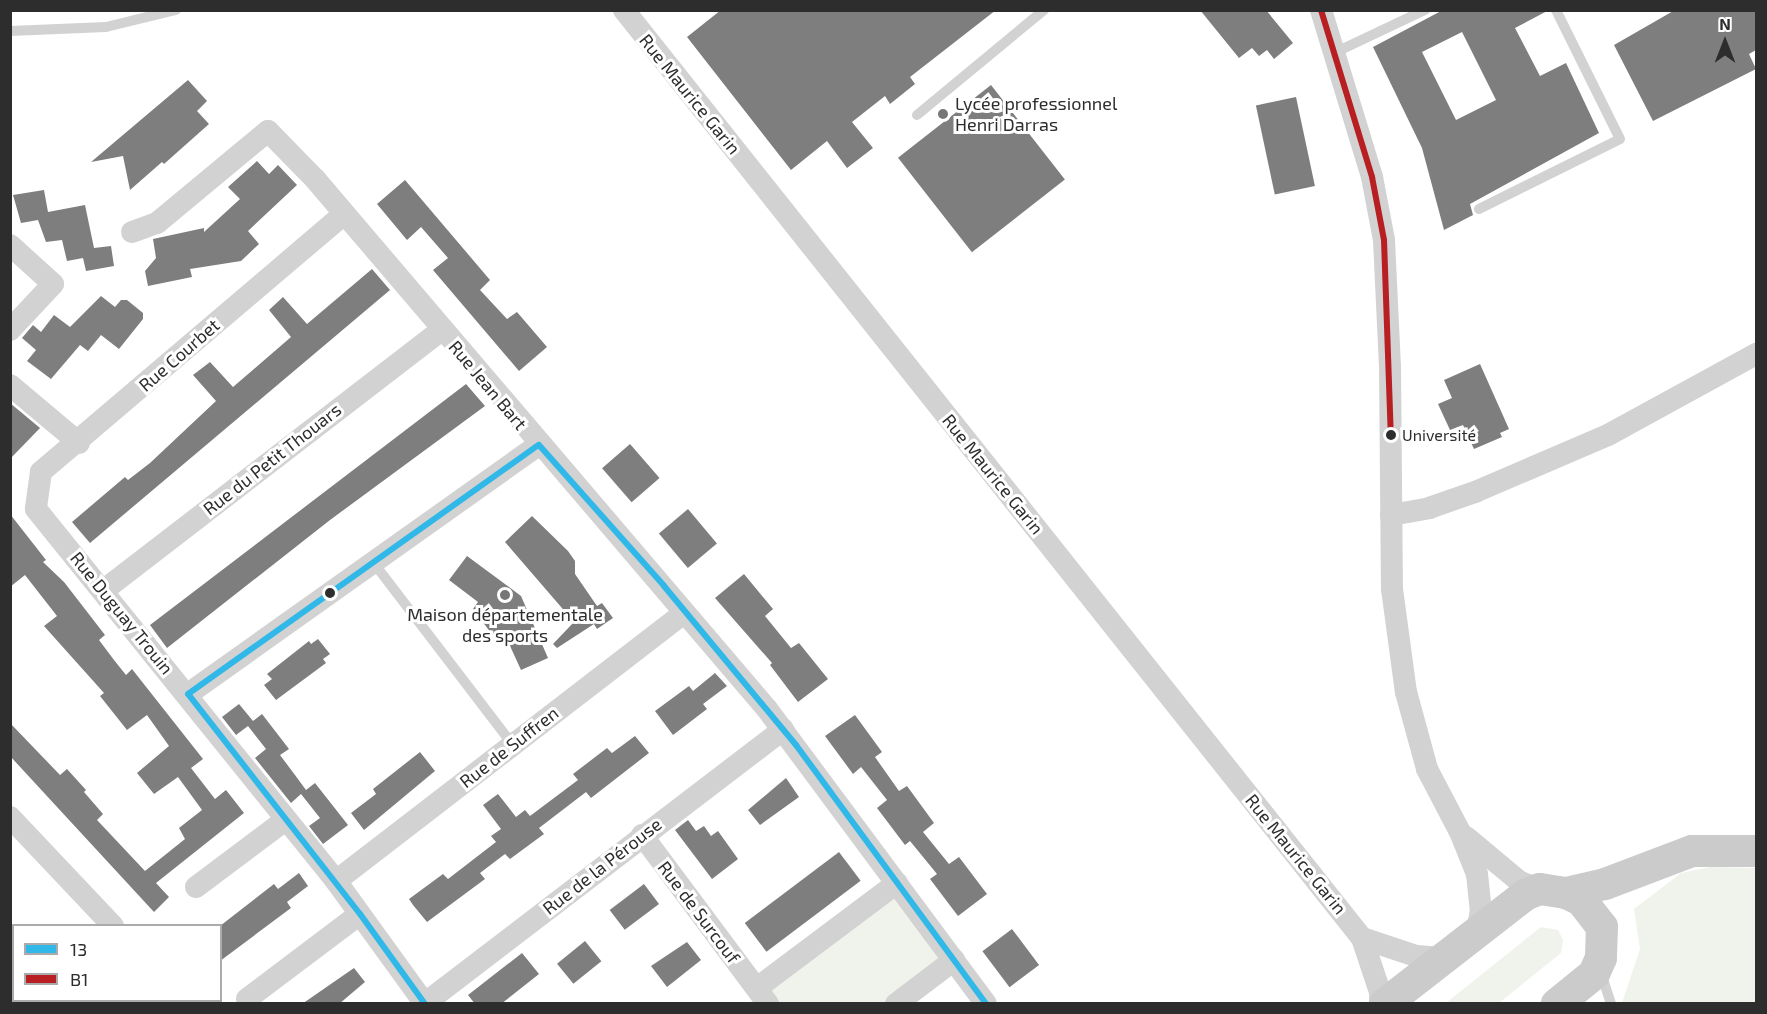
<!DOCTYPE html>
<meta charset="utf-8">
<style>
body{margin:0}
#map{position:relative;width:1767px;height:1014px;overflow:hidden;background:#fff;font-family:"Exo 2",sans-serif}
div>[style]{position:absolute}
.green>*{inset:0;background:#f0f3eb}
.building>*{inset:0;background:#7e7e7e;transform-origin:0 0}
.lane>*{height:10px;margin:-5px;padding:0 5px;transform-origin:5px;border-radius:5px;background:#d2d2d2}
.street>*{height:22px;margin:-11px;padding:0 11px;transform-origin:11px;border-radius:11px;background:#d2d2d2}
.secondary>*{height:32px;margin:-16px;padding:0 16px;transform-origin:16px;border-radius:16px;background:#cbcbcb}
.bus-1>*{height:6px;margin:-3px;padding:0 3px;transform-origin:3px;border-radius:3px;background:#30b8e8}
.bus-2>*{height:6px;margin:-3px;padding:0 3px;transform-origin:3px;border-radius:3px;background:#b71f22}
.dots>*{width:16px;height:16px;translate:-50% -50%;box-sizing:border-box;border:3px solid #fff;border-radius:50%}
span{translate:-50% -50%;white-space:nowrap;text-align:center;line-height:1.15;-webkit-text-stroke:6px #fff;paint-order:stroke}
.bus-label{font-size:16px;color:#2d2d2d}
.left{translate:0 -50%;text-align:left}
.street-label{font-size:18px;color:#2d2d2d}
.poi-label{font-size:18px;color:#2d2d2d}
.frame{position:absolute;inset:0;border:12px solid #2d2d2d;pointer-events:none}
.legend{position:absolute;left:12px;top:924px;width:210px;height:78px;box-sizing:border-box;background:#fff;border:2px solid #ababab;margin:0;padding:8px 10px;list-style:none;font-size:18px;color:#2d2d2d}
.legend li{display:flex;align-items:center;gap:12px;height:30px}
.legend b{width:30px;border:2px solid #ababab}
.north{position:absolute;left:1695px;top:12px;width:60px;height:60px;-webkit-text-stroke:4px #fff;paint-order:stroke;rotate:0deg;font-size:16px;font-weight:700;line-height:24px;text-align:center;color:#2d2d2d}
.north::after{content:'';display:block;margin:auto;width:21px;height:27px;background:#2d2d2d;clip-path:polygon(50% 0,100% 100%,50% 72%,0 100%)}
</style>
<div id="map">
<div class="green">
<i style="clip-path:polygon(1710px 867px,1756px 868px,1756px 1003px,1622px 1003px,1640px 949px,1634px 909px,1681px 873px)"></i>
<i style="clip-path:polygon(886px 898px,899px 900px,938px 953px,938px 964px,884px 1003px,774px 1003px,770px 984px)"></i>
<i style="clip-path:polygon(1541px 927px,1558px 930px,1563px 940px,1561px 953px,1499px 1003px,1446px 1003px)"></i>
</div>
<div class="building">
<i style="clip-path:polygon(721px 10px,996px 10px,910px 77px,915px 84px,890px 104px,885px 96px,852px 122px,873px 148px,847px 168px,827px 141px,791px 170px,687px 37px)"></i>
<i style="clip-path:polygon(1200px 10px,1266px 10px,1293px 43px,1274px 59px,1267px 50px,1259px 56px,1252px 48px,1239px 58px)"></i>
<i style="clip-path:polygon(evenodd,1443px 10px,1549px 10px,1515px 28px,1540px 76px,1566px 63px,1599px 133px,1470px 204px,1473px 215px,1444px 230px,1422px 148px,1373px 47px,1443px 10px,1462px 32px,1496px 100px,1456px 120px,1422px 52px,1462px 32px)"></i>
<i style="clip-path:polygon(1675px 10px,1756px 10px,1756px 50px,1749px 54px,1756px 69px,1653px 121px,1614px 45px)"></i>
<i style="clip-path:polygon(188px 80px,207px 101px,197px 111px,209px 124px,164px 164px,162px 162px,130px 190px,123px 156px,91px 162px)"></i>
<i style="left:991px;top:85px;width:120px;height:118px;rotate:52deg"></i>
<i style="left:1296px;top:97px;width:91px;height:41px;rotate:78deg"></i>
<i style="clip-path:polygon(257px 161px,269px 174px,278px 165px,297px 185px,248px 231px,259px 244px,241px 261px,190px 269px,192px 277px,148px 286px,145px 271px,156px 258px,153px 239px,204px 228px,204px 232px,240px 199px,228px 187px)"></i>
<i style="clip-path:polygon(405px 180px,490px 280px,480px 290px,507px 319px,517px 312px,547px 347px,519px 371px,433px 270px,448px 258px,421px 227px,407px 240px,377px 204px)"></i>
<i style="clip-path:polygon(44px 190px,48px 212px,85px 205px,94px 248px,111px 246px,114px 266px,86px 271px,83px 258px,67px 261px,62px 240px,46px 242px,38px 220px,21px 223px,13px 195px)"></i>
<i style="clip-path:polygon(372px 269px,390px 290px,90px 543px,72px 522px,125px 477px,128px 480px,150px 463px,216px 401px,193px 375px,210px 362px,233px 387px,291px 337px,269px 310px,283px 297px,307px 324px)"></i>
<i style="clip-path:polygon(101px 296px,115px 307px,121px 300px,127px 300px,143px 313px,143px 319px,119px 349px,101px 335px,88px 351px,80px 345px,51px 379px,27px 361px,36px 350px,22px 338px,33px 325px,41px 332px,54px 315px,70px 327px)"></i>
<i style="clip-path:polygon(1480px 364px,1509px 429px,1500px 433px,1502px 437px,1474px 449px,1463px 425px,1450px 430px,1438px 404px,1452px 398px,1444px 380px)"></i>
<i style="clip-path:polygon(466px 384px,485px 406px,330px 520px,167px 648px,150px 625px)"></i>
<i style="clip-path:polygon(10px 403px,40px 428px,10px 459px)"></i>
<i style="left:630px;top:444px;width:45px;height:37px;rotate:49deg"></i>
<i style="left:688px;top:509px;width:45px;height:38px;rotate:50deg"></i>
<i style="clip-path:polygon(10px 514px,46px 560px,43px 562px,64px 582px,105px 635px,99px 640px,114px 660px,126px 675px,132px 669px,203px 759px,191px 768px,215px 799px,226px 790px,244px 813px,156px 883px,169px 897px,154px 912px,10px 756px,10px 723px,60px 775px,67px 769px,86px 790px,84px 792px,103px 814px,97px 820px,145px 871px,185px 839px,179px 828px,202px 810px,178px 777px,154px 794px,137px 773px,169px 746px,147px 715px,127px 730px,100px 696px,104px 693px,44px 626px,57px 616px,25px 575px,10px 587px)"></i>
<i style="clip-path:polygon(532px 516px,568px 551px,575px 561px,575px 574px,597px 606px,602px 603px,613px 618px,597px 629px,594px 624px,557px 648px,553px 644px,574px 622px,505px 542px)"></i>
<i style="clip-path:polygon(467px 556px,521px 596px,548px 658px,521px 670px,506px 637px,497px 641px,473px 609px,478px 602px,449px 580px)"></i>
<i style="clip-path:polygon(744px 574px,773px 609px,765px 616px,791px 648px,799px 643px,828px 679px,798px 702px,770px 665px,772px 663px,715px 598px)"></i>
<i style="clip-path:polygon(318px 639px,330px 654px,323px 659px,326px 663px,276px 700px,264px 685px,272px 679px,267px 674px,309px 641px,311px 644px)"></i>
<i style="clip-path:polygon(715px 673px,727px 686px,703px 704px,707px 709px,673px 735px,655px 711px,689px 686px,693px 691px)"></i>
<i style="clip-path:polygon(239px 704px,253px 721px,262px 714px,289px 749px,280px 755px,295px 775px,306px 790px,315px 783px,348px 825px,323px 844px,309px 826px,320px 818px,301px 794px,291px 803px,255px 758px,266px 749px,248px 726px,236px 735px,222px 717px)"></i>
<i style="clip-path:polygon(855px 715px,882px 752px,875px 757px,899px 791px,907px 786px,934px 823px,923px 832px,949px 864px,959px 857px,987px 894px,958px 916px,930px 879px,937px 874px,910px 841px,905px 845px,877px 808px,887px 800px,861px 767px,853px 774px,825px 736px)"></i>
<i style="clip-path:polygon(635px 736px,649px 753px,591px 798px,586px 792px,539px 828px,544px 834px,510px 859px,505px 854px,480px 873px,485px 879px,427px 922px,413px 905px,409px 899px,443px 874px,448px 879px,496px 842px,491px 836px,501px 829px,483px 805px,498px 794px,516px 817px,525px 810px,530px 816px,578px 780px,573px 774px,607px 748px,612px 753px)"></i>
<i style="clip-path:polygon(420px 752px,435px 771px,364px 830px,351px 813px,376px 794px,373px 789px)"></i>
<i style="clip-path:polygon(786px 778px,799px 797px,760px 825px,748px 810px)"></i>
<i style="clip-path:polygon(688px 820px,696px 831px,704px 826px,711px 836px,718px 831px,738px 859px,712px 879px,675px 830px)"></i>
<i style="left:839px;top:852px;width:36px;height:118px;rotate:53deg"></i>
<i style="clip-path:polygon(299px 873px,308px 886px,287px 902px,291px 908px,220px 961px,220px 926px,274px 884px,278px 889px)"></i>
<i style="left:644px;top:884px;width:25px;height:43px;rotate:53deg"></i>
<i style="left:1012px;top:929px;width:45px;height:37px;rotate:53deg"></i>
<i style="left:585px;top:941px;width:26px;height:36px;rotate:51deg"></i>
<i style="clip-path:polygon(687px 942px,701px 960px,667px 987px,651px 966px)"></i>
<i style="clip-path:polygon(522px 953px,539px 974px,501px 1004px,475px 1004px,468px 995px)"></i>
<i style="clip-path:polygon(354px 968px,365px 982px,339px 1004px,302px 1004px)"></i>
</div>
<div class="lane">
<i style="left:10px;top:31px;width:96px;rotate:-2.4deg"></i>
<i style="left:106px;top:27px;width:72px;rotate:-13.7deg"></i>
<i style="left:1334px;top:53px;width:101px;rotate:-25.3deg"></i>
<i style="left:917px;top:115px;width:165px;rotate:-39.6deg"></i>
<i style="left:1479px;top:209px;width:157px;rotate:-26.4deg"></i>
<i style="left:1620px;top:139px;width:144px;rotate:-116.4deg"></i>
<i style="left:373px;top:562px;width:229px;rotate:52.6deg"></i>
<i style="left:1601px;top:973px;width:33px;rotate:72deg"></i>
</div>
<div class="street">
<i style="left:624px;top:10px;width:1186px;rotate:51.51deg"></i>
<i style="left:1362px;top:938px;width:57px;rotate:71.6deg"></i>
<i style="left:1380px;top:992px;width:12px;rotate:90deg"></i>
<i style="left:1321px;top:10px;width:175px;rotate:73deg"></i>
<i style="left:1372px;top:177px;width:64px;rotate:79.2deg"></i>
<i style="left:1384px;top:240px;width:126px;rotate:87.3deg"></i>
<i style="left:1390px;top:366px;width:223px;rotate:89.5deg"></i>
<i style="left:1392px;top:589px;width:104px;rotate:82.3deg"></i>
<i style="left:1406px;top:692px;width:80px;rotate:74.7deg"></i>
<i style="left:1427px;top:769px;width:71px;rotate:62.4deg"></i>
<i style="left:1460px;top:832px;width:45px;rotate:68deg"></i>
<i style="left:1477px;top:874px;width:36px;rotate:84deg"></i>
<i style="left:1481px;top:910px;width:22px;rotate:100deg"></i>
<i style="left:344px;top:214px;width:398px;rotate:139.6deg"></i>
<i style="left:41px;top:472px;width:37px;rotate:98deg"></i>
<i style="left:36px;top:509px;width:478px;rotate:51.1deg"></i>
<i style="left:336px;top:881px;width:152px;rotate:54.1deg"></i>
<i style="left:132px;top:232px;width:27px;rotate:-20deg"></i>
<i style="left:157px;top:223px;width:144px;rotate:-39.7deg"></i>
<i style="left:268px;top:131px;width:67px;rotate:45.6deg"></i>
<i style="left:315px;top:179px;width:697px;rotate:49.54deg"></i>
<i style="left:767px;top:709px;width:367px;rotate:53.4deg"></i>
<i style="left:10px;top:245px;width:58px;rotate:42.2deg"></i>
<i style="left:53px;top:284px;width:63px;rotate:133.1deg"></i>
<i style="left:10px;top:385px;width:90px;rotate:40deg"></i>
<i style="left:1391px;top:515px;width:39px;rotate:-10deg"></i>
<i style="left:1429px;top:508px;width:49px;rotate:-19.2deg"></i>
<i style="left:1475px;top:492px;width:145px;rotate:-23.2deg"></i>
<i style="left:1608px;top:435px;width:169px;rotate:-28.7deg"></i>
<i style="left:104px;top:590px;width:426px;rotate:-37.6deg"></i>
<i style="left:188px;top:694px;width:430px;rotate:-35.4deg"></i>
<i style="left:10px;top:817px;width:150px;rotate:46.6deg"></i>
<i style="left:642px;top:835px;width:211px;rotate:53.3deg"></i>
<i style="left:1466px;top:837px;width:70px;rotate:39.8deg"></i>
<i style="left:1520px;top:882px;width:21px;rotate:19deg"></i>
<i style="left:336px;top:881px;width:439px;rotate:-37.6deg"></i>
<i style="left:196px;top:887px;width:110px;rotate:-36.9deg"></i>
<i style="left:1362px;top:938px;width:57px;rotate:18.4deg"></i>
<i style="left:1416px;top:956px;width:27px;rotate:4deg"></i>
<i style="left:757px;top:988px;width:175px;rotate:-36.9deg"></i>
<i style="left:247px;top:999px;width:141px;rotate:-37deg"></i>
<i style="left:186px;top:1000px;width:5px;rotate:53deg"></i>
<i style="left:424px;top:1004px;width:452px;rotate:-37.4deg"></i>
<i style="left:896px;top:1004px;width:73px;rotate:-37.2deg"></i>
</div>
<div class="secondary">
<i style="left:1566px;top:893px;width:40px;rotate:-13deg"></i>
<i style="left:1605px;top:884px;width:93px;rotate:-20.8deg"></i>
<i style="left:1692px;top:851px;width:64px"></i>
<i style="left:1385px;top:1004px;width:177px;rotate:-37.9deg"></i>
<i style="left:1525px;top:895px;width:16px;rotate:-22deg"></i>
<i style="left:1540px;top:889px;width:26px;rotate:9deg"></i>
<i style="left:1566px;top:893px;width:17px;rotate:25deg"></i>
<i style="left:1581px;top:900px;width:34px;rotate:52deg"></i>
<i style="left:1602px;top:927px;width:31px;rotate:92deg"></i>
<i style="left:1601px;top:958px;width:17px;rotate:114deg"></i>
<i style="left:1594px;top:974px;width:48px;rotate:141deg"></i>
</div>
<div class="bus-1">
<i style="left:425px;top:1004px;width:111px;rotate:-125.8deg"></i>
<i style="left:360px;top:914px;width:279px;rotate:-128deg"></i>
<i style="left:188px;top:694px;width:430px;rotate:-35.4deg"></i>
<i style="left:539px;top:445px;width:188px;rotate:48.4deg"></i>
<i style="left:664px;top:586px;width:207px;rotate:50.3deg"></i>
<i style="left:796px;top:745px;width:321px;rotate:53.7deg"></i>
</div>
<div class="bus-2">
<i style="left:1321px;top:10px;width:175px;rotate:73deg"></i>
<i style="left:1372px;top:177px;width:64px;rotate:79.2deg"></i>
<i style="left:1384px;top:240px;width:196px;rotate:88deg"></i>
</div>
<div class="dots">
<i style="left:943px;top:114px;background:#767676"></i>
<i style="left:1391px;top:435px;background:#2d2d2d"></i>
<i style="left:330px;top:593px;background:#2d2d2d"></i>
<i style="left:505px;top:595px;background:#767676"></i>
</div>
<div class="bus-label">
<span class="left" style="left:1402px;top:435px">Université</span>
</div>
<div class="street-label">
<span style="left:690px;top:94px;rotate:51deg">Rue Maurice Garin</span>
<span style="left:179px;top:355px;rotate:-41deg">Rue Courbet</span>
<span style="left:488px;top:385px;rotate:50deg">Rue Jean Bart</span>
<span style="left:272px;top:459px;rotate:-38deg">Rue du Petit Thouars</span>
<span style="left:993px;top:474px;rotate:51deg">Rue Maurice Garin</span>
<span style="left:122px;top:613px;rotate:51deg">Rue Duguay Trouin</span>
<span style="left:509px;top:747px;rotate:-38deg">Rue de Suffren</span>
<span style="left:1296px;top:854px;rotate:51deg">Rue Maurice Garin</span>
<span style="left:602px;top:866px;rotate:-38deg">Rue de la Pérouse</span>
<span style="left:699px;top:912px;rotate:53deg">Rue de Surcouf</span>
</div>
<div class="poi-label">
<span class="left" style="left:955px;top:114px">Lycée professionnel<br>Henri Darras</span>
<span style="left:505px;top:625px">Maison départementale<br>des sports</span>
</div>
<div class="frame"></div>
<ul class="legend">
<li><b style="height:8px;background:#30b8e8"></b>13</li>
<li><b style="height:8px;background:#b71f22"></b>B1</li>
</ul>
<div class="north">N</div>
</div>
